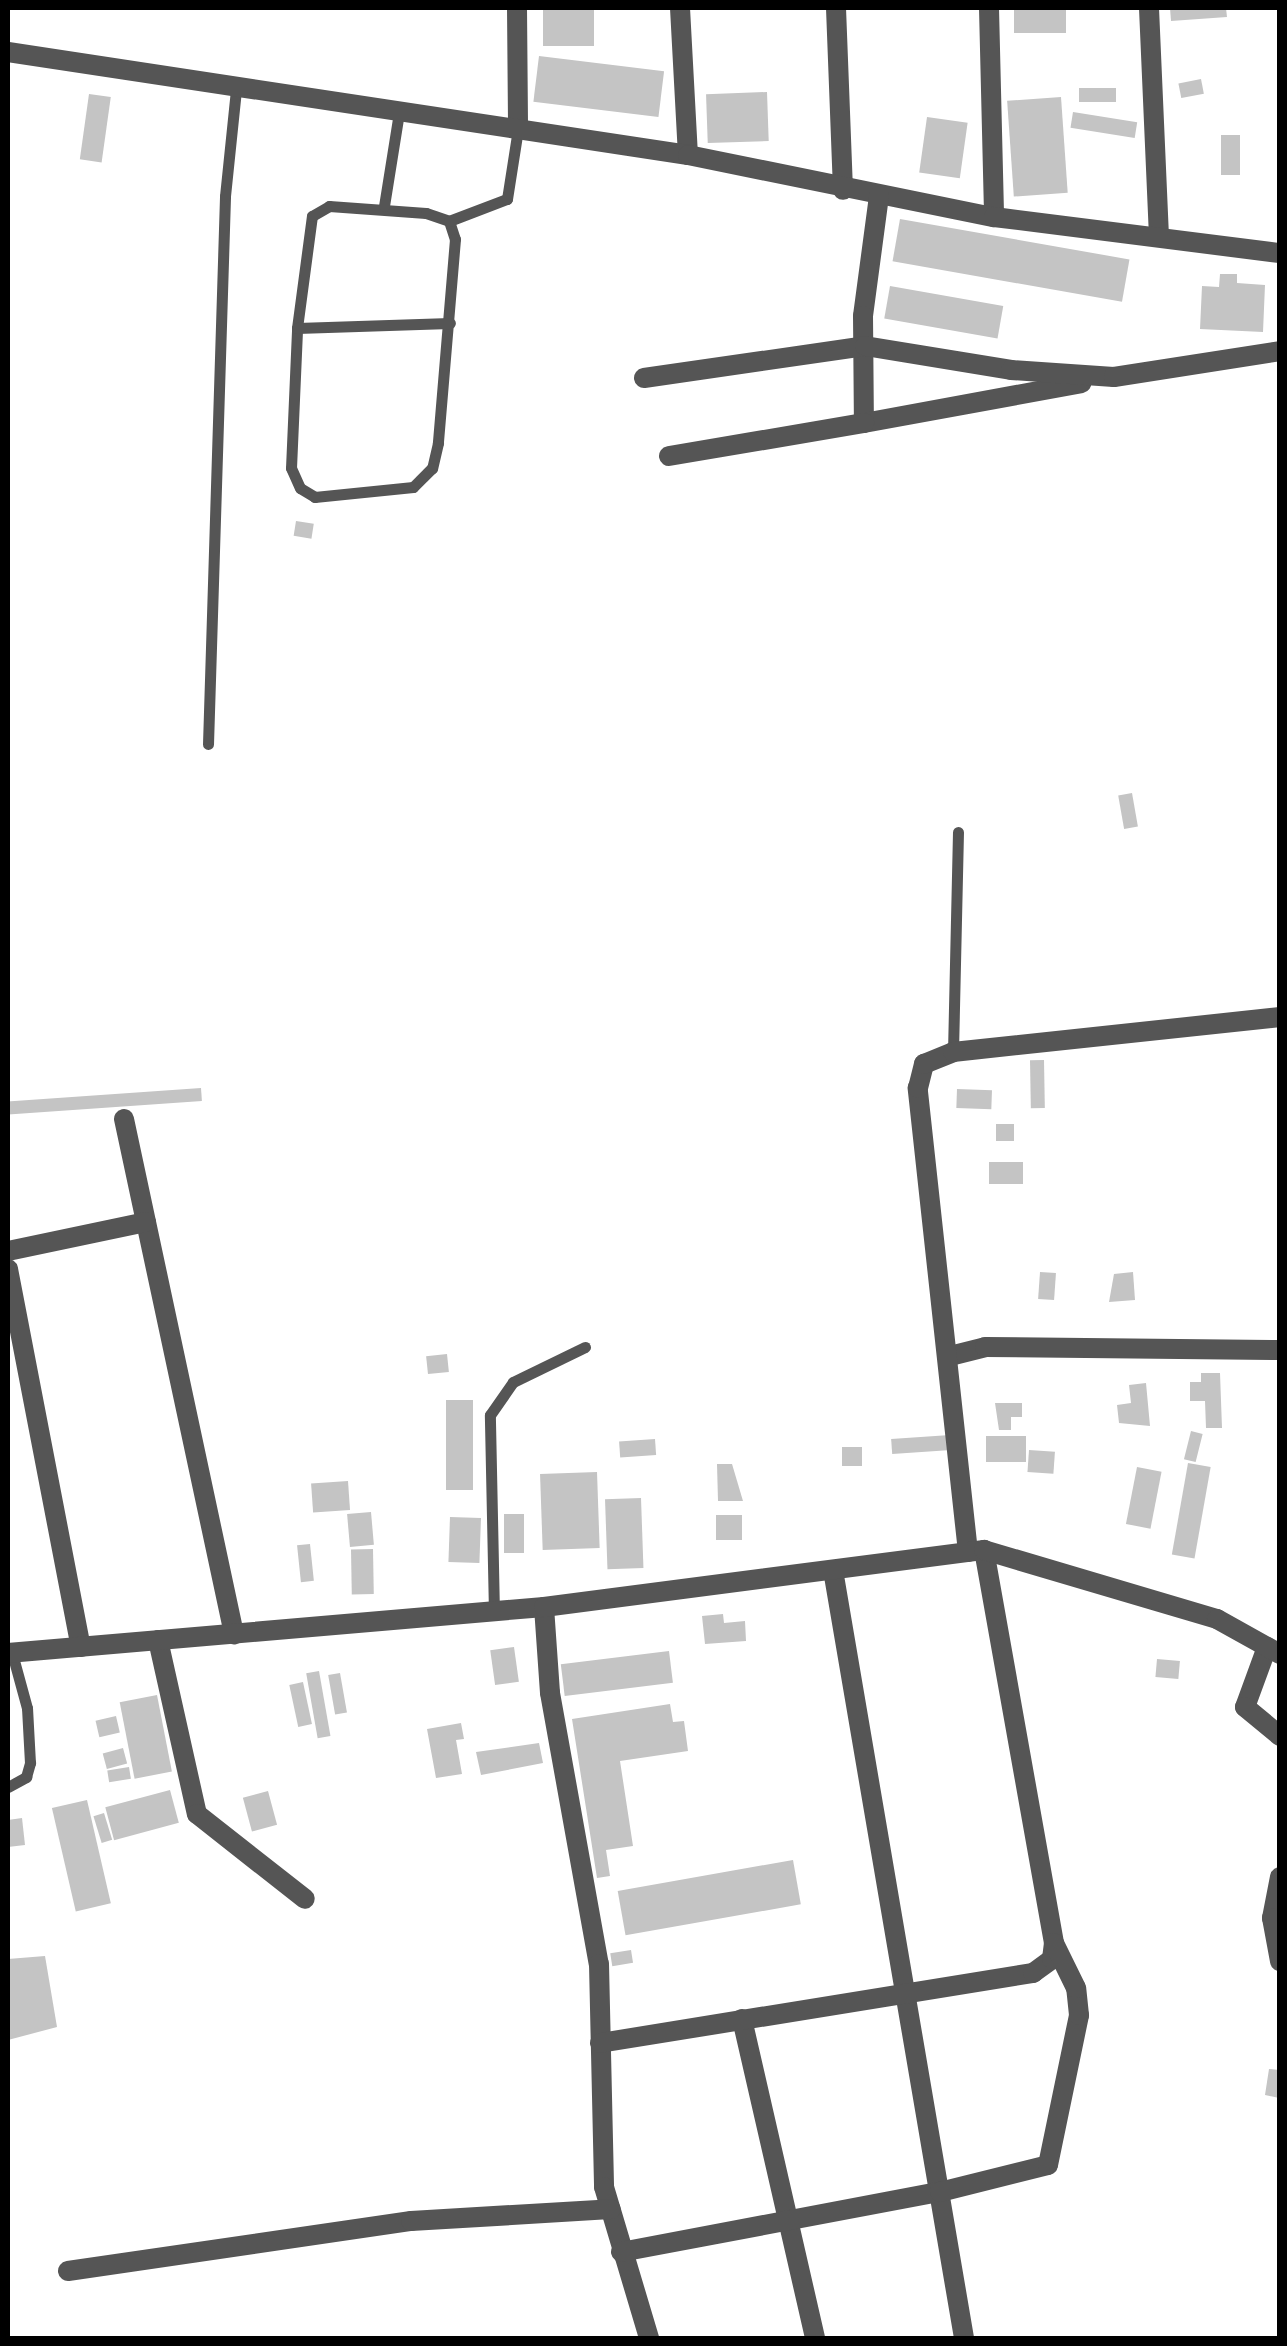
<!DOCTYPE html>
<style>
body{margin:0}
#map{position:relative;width:1287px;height:2346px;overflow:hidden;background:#fff;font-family:Manrope,sans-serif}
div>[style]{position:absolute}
.building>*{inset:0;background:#c4c4c4;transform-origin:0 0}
.service>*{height:11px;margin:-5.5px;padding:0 5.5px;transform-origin:5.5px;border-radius:5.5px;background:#555}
.minor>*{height:20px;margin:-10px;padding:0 10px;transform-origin:10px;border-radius:10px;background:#555}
.tertiary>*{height:20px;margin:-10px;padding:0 10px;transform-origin:10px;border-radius:10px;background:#555}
span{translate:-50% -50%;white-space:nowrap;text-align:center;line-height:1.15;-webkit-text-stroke:9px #fff;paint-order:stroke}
.frame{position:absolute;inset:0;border:10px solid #000;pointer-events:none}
</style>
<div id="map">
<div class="building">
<i style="left:543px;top:8px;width:51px;height:38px"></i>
<i style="left:1014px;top:8px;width:52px;height:25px"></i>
<i style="clip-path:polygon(1170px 8px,1226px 8px,1227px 17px,1171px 21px)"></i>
<i style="left:539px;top:56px;width:126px;height:46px;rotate:7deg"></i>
<i style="left:1201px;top:79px;width:15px;height:23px;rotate:79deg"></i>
<i style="left:1079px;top:88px;width:37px;height:14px"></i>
<i style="left:767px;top:92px;width:49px;height:61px;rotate:88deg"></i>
<i style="left:89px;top:94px;width:22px;height:66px;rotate:8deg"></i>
<i style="left:1061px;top:97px;width:96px;height:54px;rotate:86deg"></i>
<i style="left:1073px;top:112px;width:65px;height:16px;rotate:9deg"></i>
<i style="left:927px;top:117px;width:41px;height:56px;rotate:8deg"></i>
<i style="left:1221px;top:135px;width:19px;height:40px"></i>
<i style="left:900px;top:219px;width:233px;height:43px;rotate:10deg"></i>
<i style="clip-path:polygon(1220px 274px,1237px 274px,1237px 283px,1265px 285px,1263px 332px,1200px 329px,1202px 286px,1219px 287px)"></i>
<i style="left:890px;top:286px;width:115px;height:33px;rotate:10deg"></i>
<i style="left:296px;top:521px;width:18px;height:15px;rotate:9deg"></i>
<i style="left:1132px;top:793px;width:34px;height:14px;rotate:80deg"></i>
<i style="left:1044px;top:1060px;width:48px;height:14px;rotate:89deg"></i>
<i style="left:201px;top:1088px;width:13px;height:194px;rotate:86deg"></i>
<i style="left:957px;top:1089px;width:35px;height:19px;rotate:2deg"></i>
<i style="left:996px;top:1124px;width:18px;height:17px"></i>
<i style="left:989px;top:1162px;width:34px;height:22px"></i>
<i style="left:1040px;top:1272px;width:16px;height:27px;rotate:4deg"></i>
<i style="clip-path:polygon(1133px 1272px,1135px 1300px,1109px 1302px,1114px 1274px)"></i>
<i style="left:447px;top:1354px;width:18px;height:21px;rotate:84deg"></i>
<i style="clip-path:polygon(1201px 1373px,1220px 1373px,1222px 1428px,1206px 1428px,1205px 1401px,1190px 1401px,1190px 1382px,1201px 1382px)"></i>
<i style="clip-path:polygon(1146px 1383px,1150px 1426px,1119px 1423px,1117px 1405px,1131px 1403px,1129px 1385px)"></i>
<i style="left:446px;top:1400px;width:27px;height:90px"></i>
<i style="clip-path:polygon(995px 1403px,1022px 1403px,1022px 1417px,1011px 1417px,1011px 1430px,999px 1430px)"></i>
<i style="left:1191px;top:1431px;width:12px;height:29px;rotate:14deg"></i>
<i style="left:950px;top:1435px;width:15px;height:59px;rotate:86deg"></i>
<i style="left:1026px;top:1436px;width:26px;height:40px;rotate:90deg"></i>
<i style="left:655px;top:1439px;width:16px;height:36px;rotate:86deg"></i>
<i style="left:842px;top:1447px;width:20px;height:19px"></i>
<i style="left:1029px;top:1450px;width:26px;height:22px;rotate:4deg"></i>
<i style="left:1188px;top:1463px;width:23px;height:93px;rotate:10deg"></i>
<i style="clip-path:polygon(717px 1464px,732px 1464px,743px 1501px,718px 1501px)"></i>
<i style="left:1137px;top:1467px;width:25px;height:58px;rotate:11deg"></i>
<i style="left:597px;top:1472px;width:76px;height:57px;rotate:88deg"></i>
<i style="left:348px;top:1481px;width:29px;height:37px;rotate:86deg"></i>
<i style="left:641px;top:1498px;width:70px;height:36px;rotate:88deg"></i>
<i style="left:371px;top:1512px;width:33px;height:24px;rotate:85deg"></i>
<i style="left:504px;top:1514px;width:20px;height:39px"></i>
<i style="left:716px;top:1515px;width:26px;height:25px"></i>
<i style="left:450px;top:1517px;width:31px;height:45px;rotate:2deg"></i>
<i style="left:310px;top:1544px;width:37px;height:13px;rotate:84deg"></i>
<i style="left:373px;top:1549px;width:45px;height:22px;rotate:89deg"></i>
<i style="clip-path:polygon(723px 1614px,724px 1623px,745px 1621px,746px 1641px,705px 1644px,702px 1616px)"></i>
<i style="left:514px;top:1647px;width:35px;height:24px;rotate:82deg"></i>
<i style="left:669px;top:1651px;width:32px;height:109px;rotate:83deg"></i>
<i style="left:1157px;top:1659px;width:23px;height:18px;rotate:5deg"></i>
<i style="left:319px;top:1671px;width:66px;height:13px;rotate:80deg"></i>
<i style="left:340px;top:1673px;width:40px;height:12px;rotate:80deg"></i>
<i style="left:303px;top:1682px;width:43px;height:14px;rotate:78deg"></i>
<i style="left:157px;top:1695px;width:78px;height:38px;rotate:79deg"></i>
<i style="clip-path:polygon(670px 1704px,673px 1722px,684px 1721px,688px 1751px,620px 1761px,633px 1846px,606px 1850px,610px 1876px,597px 1878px,572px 1719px)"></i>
<i style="left:116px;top:1716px;width:17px;height:21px;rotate:77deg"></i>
<i style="clip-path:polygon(461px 1723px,464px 1739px,456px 1740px,462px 1774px,436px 1778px,427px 1729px)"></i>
<i style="clip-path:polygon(539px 1743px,543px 1763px,481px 1775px,476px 1752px)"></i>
<i style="left:123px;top:1748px;width:16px;height:21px;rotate:75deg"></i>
<i style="left:129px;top:1767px;width:12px;height:22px;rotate:81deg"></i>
<i style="left:170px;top:1790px;width:34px;height:67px;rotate:75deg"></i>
<i style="left:268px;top:1791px;width:35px;height:26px;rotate:75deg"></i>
<i style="left:87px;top:1800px;width:106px;height:36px;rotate:77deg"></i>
<i style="left:104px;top:1813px;width:28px;height:11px;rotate:73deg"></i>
<i style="clip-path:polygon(22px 1818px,25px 1845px,8px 1847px,8px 1820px)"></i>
<i style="left:793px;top:1860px;width:45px;height:178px;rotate:80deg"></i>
<i style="left:631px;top:1950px;width:13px;height:21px;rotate:81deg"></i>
<i style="clip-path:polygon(45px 1956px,57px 2027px,8px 2040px,8px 1959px)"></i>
<i style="clip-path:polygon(1269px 2069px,1279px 2070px,1279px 2098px,1265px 2095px)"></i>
</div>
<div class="service">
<i style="left:329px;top:206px;width:97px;rotate:4.1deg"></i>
<i style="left:426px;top:213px;width:24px;rotate:19deg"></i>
<i style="left:449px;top:221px;width:19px;rotate:72deg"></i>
<i style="left:455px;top:239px;width:205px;rotate:94.8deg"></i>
<i style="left:438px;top:443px;width:26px;rotate:103deg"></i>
<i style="left:432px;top:468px;width:27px;rotate:135deg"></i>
<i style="left:413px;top:487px;width:99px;rotate:174.2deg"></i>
<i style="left:315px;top:497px;width:17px;rotate:-149deg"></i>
<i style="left:300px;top:488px;width:22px;rotate:-114deg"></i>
<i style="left:291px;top:468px;width:140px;rotate:-87.5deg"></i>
<i style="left:297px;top:328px;width:113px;rotate:-82.4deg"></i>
<i style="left:312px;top:216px;width:20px;rotate:-30deg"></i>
<i style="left:384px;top:206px;width:95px;rotate:-80.9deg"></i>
<i style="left:449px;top:221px;width:62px;rotate:-20.8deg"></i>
<i style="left:507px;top:199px;width:71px;rotate:-81.1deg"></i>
<i style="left:297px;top:328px;width:153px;rotate:-1.9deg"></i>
<i style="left:208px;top:744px;width:548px;rotate:-88.22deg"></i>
<i style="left:225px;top:196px;width:108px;rotate:-84.1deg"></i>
<i style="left:953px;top:1052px;width:220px;rotate:-88.7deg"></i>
<i style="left:494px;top:1613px;width:198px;rotate:-91.2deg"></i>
<i style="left:490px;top:1415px;width:40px;rotate:-55.1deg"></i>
<i style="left:513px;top:1382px;width:80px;rotate:-25.9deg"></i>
<i style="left:8px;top:1787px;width:21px;rotate:-29deg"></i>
<i style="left:26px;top:1777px;width:15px;rotate:-74deg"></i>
<i style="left:30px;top:1763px;width:55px;rotate:-93.1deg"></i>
<i style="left:27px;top:1708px;width:57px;rotate:-105.3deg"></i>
</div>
<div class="minor">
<i style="left:517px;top:8px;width:121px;rotate:89.5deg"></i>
<i style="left:680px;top:8px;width:147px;rotate:86.9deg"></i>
<i style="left:836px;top:8px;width:182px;rotate:87.8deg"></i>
<i style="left:989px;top:8px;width:209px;rotate:88.6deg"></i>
<i style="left:1149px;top:8px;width:229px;rotate:87.5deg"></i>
<i style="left:8px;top:52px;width:688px;rotate:8.61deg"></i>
<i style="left:688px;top:155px;width:312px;rotate:11.5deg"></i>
<i style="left:994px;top:217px;width:288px;rotate:7.2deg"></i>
<i style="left:879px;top:196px;width:121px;rotate:97.6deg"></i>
<i style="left:863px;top:316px;width:107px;rotate:89.5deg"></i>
<i style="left:864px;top:423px;width:221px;rotate:-10.4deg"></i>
<i style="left:644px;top:378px;width:223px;rotate:-8.2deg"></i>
<i style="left:865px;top:346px;width:148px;rotate:9.3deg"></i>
<i style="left:1011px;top:370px;width:103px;rotate:3.9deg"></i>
<i style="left:1114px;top:377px;width:168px;rotate:-8.9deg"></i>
<i style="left:669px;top:456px;width:198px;rotate:-9.6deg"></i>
<i style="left:124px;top:1119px;width:527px;rotate:77.94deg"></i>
<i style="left:8px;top:1251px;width:141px;rotate:-11.9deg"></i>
<i style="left:8px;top:1269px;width:385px;rotate:79.1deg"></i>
<i style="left:950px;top:1356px;width:36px;rotate:-14deg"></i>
<i style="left:985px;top:1347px;width:295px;rotate:0.6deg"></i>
<i style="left:968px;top:1552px;width:467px;rotate:-96.2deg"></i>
<i style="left:918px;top:1088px;width:25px;rotate:-76deg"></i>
<i style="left:924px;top:1064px;width:31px;rotate:-22deg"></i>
<i style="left:953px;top:1052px;width:329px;rotate:-6.1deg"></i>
<i style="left:833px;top:1570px;width:779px;rotate:80.32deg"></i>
<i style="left:544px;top:1607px;width:86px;rotate:86deg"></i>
<i style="left:550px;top:1693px;width:275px;rotate:79.8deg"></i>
<i style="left:599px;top:1964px;width:223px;rotate:88.7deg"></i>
<i style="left:604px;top:2187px;width:158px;rotate:73.4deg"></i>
<i style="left:158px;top:1640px;width:178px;rotate:77.4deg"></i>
<i style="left:197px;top:1814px;width:137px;rotate:38.2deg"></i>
<i style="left:1267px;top:1647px;width:64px;rotate:110.1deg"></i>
<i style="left:1245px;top:1707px;width:45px;rotate:39.6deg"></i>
<i style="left:1280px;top:1877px;width:42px;rotate:101deg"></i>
<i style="left:1272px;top:1918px;width:44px;rotate:79.5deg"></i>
<i style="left:742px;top:2019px;width:327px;rotate:77.1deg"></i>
<i style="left:600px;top:2043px;width:439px;rotate:-9.2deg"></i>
<i style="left:1033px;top:1973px;width:24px;rotate:-36deg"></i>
<i style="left:1052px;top:1959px;width:16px;rotate:-83deg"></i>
<i style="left:1054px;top:1943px;width:399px;rotate:-100.1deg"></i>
<i style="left:621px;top:2252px;width:325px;rotate:-10.7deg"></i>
<i style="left:940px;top:2192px;width:111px;rotate:-14deg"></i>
<i style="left:1048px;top:2165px;width:153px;rotate:-78.3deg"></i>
<i style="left:1079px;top:2015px;width:27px;rotate:-96deg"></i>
<i style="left:1076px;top:1988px;width:50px;rotate:-116.1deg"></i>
<i style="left:68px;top:2271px;width:347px;rotate:-8.3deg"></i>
<i style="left:411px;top:2221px;width:200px;rotate:-3.4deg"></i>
</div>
<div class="tertiary">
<i style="left:8px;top:1653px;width:538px;rotate:-4.91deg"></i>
<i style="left:544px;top:1607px;width:444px;rotate:-7.4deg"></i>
<i style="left:984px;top:1550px;width:243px;rotate:16.5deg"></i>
<i style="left:1217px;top:1619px;width:72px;rotate:29.1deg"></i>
</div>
<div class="frame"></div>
</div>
